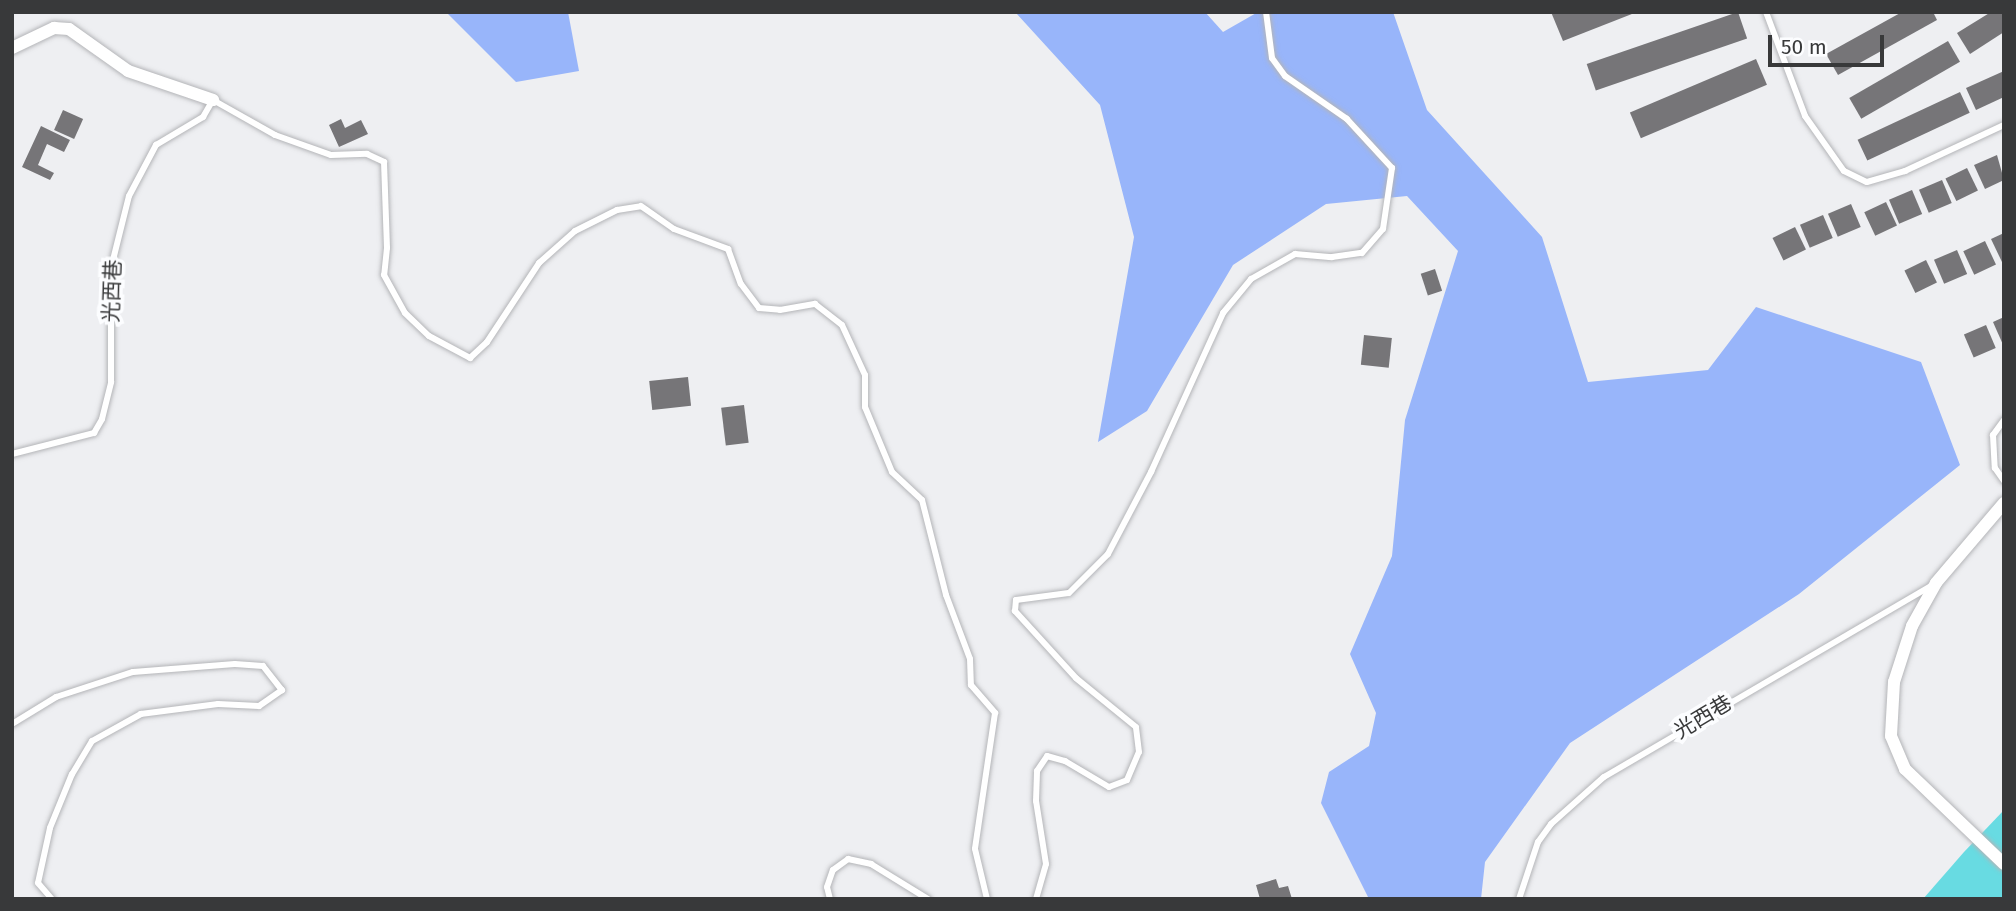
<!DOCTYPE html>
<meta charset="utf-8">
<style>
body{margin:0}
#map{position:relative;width:2016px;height:911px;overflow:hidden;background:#eeeff2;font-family:"Fira Sans","Noto Sans TC",sans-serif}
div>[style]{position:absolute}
.forest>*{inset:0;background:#98b5fa}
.water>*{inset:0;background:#68dbe2}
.building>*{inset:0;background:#767578;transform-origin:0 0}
.roads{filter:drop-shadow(0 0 2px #b4b5b8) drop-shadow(0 0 2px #b4b5b8)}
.service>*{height:6px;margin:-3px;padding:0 3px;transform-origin:3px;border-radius:3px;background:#fff}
.minor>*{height:12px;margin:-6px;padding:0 6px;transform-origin:6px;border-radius:6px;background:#fff}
span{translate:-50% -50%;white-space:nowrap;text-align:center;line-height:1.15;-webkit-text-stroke:7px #fcfdff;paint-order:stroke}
.street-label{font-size:21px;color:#38393a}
.frame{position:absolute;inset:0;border:14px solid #38393a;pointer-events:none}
.scale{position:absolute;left:1768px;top:35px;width:116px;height:32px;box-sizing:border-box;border:4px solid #38393a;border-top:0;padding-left:9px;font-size:21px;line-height:24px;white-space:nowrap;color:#38393a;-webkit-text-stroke:5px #fcfdff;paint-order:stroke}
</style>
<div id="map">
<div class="forest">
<i style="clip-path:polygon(446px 12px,568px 12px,579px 71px,516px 82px)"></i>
<i style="clip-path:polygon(1015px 12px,1205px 12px,1223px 32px,1258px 12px,1393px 12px,1427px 110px,1542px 237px,1588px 382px,1708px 370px,1756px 307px,1921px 362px,1960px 465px,1799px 594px,1570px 743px,1485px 862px,1481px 899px,1369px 899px,1321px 803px,1329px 772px,1369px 746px,1376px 713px,1350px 654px,1392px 556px,1405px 420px,1458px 251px,1407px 196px,1326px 204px,1233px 265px,1147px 411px,1098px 442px,1134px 237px,1100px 105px)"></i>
</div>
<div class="water">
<i style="clip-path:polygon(2004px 810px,2004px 899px,1923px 899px,1964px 852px)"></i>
</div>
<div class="building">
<i style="clip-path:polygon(1551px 12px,1637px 12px,1563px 41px)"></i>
<i style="left:1738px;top:12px;width:28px;height:160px;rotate:71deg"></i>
<i style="clip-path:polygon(1902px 12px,1933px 12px,1937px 20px,1838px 75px,1826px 54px)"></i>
<i style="clip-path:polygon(1991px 12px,2004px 12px,2004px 32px,1970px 54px,1957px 33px)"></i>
<i style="left:1948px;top:41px;width:24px;height:114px;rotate:60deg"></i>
<i style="left:1756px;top:59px;width:28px;height:137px;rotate:67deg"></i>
<i style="clip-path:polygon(2004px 71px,2004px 97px,1976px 110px,1966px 88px)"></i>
<i style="left:1960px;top:92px;width:23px;height:113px;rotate:65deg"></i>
<i style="left:63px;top:110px;width:22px;height:22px;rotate:24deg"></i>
<i style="clip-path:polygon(341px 119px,345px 128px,361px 120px,368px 134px,339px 147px,329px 125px)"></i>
<i style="clip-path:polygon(41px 126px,70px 140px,64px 152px,47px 144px,38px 165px,54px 173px,50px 180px,22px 167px)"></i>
<i style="clip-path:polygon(1997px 155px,2004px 180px,1985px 189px,1974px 165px)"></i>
<i style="left:1967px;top:168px;width:25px;height:24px;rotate:64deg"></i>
<i style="left:1942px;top:180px;width:25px;height:25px;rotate:67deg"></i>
<i style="left:1912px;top:190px;width:26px;height:25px;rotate:67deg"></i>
<i style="left:1886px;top:202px;width:26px;height:24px;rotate:65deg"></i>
<i style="left:1851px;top:204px;width:25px;height:25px;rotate:67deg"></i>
<i style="left:1823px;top:215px;width:25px;height:25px;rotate:67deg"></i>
<i style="left:1795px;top:227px;width:25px;height:25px;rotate:64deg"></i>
<i style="clip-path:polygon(2004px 233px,2004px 261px,2002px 262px,1991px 239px)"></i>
<i style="left:1985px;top:241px;width:26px;height:24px;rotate:65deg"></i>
<i style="left:1957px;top:250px;width:26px;height:25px;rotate:67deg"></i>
<i style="left:1926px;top:260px;width:25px;height:24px;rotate:64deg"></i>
<i style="left:1435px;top:269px;width:23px;height:15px;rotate:72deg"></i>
<i style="clip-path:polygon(2004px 317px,2004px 347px,1993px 322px)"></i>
<i style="left:1986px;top:325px;width:25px;height:24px;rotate:67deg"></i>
<i style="left:1364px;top:335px;width:28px;height:30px;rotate:6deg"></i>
<i style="left:688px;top:377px;width:29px;height:39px;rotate:84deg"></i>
<i style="left:744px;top:405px;width:38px;height:23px;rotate:83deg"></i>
<i style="clip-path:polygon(1276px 879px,1279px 888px,1288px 886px,1292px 899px,1260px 899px,1256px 885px)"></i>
</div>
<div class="roads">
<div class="service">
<i style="left:1766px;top:12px;width:111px;rotate:69.4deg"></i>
<i style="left:1805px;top:116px;width:67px;rotate:54.7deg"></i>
<i style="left:1844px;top:171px;width:25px;rotate:26deg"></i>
<i style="left:1867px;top:182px;width:40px;rotate:-16deg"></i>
<i style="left:1905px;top:171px;width:109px;rotate:-24.9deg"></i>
<i style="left:2004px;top:420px;width:19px;rotate:126deg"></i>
<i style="left:1993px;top:435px;width:33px;rotate:87deg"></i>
<i style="left:1995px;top:468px;width:16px;rotate:55deg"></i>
<i style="left:12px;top:454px;width:85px;rotate:-14.4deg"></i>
<i style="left:94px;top:433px;width:16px;rotate:-60deg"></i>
<i style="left:102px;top:419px;width:38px;rotate:-76deg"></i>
<i style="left:111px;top:382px;width:114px;rotate:-90deg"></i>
<i style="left:111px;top:268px;width:74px;rotate:-76deg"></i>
<i style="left:129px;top:196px;width:58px;rotate:-62.1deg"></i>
<i style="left:156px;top:145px;width:55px;rotate:-30.8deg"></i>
<i style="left:203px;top:117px;width:20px;rotate:-60deg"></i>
<i style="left:213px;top:100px;width:71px;rotate:29.4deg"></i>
<i style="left:275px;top:135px;width:59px;rotate:19.7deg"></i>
<i style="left:331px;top:155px;width:36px;rotate:-2deg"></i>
<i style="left:367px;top:154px;width:19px;rotate:25deg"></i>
<i style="left:384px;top:162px;width:86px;rotate:88deg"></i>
<i style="left:387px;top:248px;width:27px;rotate:96deg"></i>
<i style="left:384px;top:275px;width:43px;rotate:61.1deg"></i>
<i style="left:405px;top:313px;width:33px;rotate:44deg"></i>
<i style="left:429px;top:336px;width:47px;rotate:28.2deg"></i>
<i style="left:470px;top:358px;width:23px;rotate:-43deg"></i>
<i style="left:487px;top:342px;width:95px;rotate:-56.6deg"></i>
<i style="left:539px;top:263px;width:48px;rotate:-41.6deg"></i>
<i style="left:575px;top:231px;width:47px;rotate:-26.6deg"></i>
<i style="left:617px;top:210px;width:24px;rotate:-9deg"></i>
<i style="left:641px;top:206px;width:40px;rotate:34.9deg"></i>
<i style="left:674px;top:229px;width:58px;rotate:20.3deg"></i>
<i style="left:728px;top:249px;width:37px;rotate:70deg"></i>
<i style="left:741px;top:284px;width:30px;rotate:53deg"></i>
<i style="left:759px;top:308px;width:21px;rotate:5deg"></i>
<i style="left:780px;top:310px;width:36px;rotate:-10deg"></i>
<i style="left:815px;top:304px;width:34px;rotate:38deg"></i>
<i style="left:842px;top:325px;width:55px;rotate:65.3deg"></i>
<i style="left:865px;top:375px;width:32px;rotate:90deg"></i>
<i style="left:865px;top:407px;width:70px;rotate:67.4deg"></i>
<i style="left:892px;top:472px;width:41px;rotate:43deg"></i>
<i style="left:922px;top:500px;width:98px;rotate:75.8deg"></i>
<i style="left:946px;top:595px;width:68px;rotate:69.4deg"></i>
<i style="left:970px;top:659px;width:26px;rotate:88deg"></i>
<i style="left:971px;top:685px;width:37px;rotate:49deg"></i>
<i style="left:995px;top:713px;width:137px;rotate:98.4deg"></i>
<i style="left:975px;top:849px;width:51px;rotate:76.5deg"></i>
<i style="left:12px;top:724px;width:52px;rotate:-31.5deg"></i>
<i style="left:56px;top:697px;width:81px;rotate:-18deg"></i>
<i style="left:133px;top:672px;width:102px;rotate:-4.5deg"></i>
<i style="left:235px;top:664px;width:28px;rotate:4deg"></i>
<i style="left:263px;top:666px;width:31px;rotate:52deg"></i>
<i style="left:282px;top:690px;width:28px;rotate:145deg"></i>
<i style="left:259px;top:706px;width:41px;rotate:-177.2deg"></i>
<i style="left:218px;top:704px;width:78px;rotate:172.6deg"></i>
<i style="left:141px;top:714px;width:56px;rotate:151.1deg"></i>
<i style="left:92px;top:741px;width:39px;rotate:121deg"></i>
<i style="left:72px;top:774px;width:58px;rotate:112.2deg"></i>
<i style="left:50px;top:828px;width:56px;rotate:102.3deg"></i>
<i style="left:38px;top:883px;width:21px;rotate:49deg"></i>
<i style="left:830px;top:899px;width:12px;rotate:-104deg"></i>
<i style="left:827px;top:887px;width:18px;rotate:-71deg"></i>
<i style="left:833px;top:870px;width:19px;rotate:-36deg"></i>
<i style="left:848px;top:859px;width:24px;rotate:12deg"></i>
<i style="left:871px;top:864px;width:67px;rotate:31.6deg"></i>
<i style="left:1036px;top:899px;width:36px;rotate:-74deg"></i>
<i style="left:1046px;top:864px;width:64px;rotate:-99deg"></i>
<i style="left:1036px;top:801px;width:30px;rotate:-88deg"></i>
<i style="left:1037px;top:771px;width:18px;rotate:-56deg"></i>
<i style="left:1047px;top:756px;width:19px;rotate:16deg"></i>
<i style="left:1065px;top:761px;width:51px;rotate:30.6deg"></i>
<i style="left:1109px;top:787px;width:19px;rotate:-21deg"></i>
<i style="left:1127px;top:780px;width:30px;rotate:-67deg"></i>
<i style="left:1139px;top:752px;width:25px;rotate:-97deg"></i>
<i style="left:1136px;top:727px;width:77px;rotate:-140.8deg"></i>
<i style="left:1076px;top:678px;width:91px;rotate:-132.3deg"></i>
<i style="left:1015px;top:611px;width:11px;rotate:-85deg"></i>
<i style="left:1016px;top:600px;width:53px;rotate:-7.5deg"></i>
<i style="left:1069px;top:593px;width:55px;rotate:-45deg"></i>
<i style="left:1108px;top:554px;width:93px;rotate:-62.3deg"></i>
<i style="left:1151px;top:472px;width:175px;rotate:-65.6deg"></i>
<i style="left:1223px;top:313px;width:44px;rotate:-50.5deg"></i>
<i style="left:1251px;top:279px;width:51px;rotate:-29.6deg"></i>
<i style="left:1295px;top:254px;width:37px;rotate:5deg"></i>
<i style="left:1332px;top:257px;width:30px;rotate:-8deg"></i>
<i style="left:1362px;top:253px;width:32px;rotate:-49deg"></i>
<i style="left:1383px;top:229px;width:62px;rotate:-81.6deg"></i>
<i style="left:1392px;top:168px;width:67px;rotate:-132.6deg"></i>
<i style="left:1347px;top:119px;width:75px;rotate:-145.3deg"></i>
<i style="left:1285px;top:76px;width:22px;rotate:-126deg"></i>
<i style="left:1272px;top:58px;width:46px;rotate:-97.4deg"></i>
<i style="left:1519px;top:899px;width:60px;rotate:-71.6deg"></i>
<i style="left:1538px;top:842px;width:22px;rotate:-54deg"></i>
<i style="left:1551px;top:824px;width:71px;rotate:-41.6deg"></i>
<i style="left:1604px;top:777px;width:380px;rotate:-30.3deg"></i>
</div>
<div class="minor">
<i style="left:12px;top:48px;width:47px;rotate:-25.5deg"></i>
<i style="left:54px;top:28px;width:15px;rotate:4deg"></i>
<i style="left:69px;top:29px;width:72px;rotate:35.4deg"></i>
<i style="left:128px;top:71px;width:90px;rotate:18.8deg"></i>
<i style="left:2004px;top:503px;width:105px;rotate:130.4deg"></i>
<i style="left:1936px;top:583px;width:49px;rotate:119.2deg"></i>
<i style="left:1912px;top:626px;width:59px;rotate:107.8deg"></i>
<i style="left:1894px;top:682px;width:54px;rotate:93.2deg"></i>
<i style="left:1891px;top:736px;width:36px;rotate:67deg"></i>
<i style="left:1905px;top:769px;width:137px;rotate:43.8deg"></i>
</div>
</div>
<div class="street-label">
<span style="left:112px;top:291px;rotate:-88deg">光西巷</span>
<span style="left:1703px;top:717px;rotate:-31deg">光西巷</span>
</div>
<div class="frame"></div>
<div class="scale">50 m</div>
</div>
